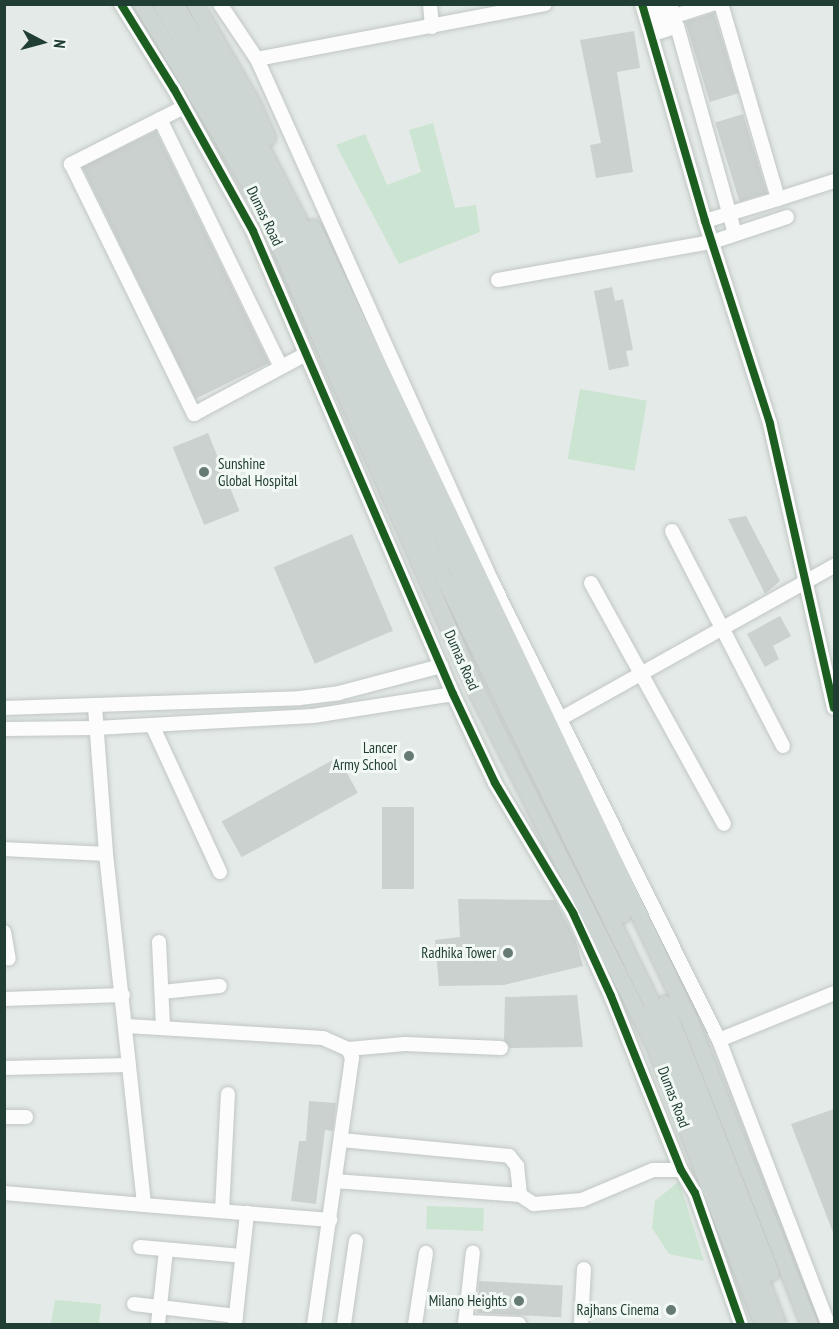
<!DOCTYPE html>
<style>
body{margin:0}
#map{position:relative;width:839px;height:1329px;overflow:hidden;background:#e4eae7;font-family:"PT Sans Narrow",sans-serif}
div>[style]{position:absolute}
.green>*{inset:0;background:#cce4d2;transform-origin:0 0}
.building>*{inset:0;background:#cbd1ce;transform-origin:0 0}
.roads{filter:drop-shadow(0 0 2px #c1c7c4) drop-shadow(0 0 2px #c1c7c4)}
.minor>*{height:14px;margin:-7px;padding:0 7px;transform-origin:7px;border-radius:7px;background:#fbfcfb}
.major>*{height:16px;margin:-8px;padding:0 8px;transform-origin:8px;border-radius:8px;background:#cdd6d3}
.cycleway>*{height:8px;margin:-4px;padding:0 4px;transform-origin:4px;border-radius:4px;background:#1b5e20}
.dots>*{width:16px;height:16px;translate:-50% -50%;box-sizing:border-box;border:3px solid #f2f9f5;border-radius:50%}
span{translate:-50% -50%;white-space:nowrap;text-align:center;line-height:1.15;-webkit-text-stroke:6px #f2f9f5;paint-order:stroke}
.street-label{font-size:15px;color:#213e34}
.poi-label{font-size:15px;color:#213e34}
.left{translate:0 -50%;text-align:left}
.right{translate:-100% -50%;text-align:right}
.frame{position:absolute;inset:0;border:6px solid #213e34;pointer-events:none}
.north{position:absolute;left:12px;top:12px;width:60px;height:60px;-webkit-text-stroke:4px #f2f9f5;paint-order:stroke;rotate:96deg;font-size:16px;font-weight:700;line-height:24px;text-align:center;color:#213e34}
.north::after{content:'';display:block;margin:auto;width:21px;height:27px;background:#213e34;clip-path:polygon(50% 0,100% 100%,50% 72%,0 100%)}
</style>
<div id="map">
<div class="green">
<i style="clip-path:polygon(433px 123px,455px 208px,476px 205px,480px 232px,399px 264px,336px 145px,365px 134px,387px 185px,421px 172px,409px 130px)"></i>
<i style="left:580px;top:389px;width:68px;height:71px;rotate:10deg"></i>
<i style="clip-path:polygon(679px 1181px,704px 1261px,669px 1254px,652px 1228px,655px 1201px)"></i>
<i style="left:427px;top:1206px;width:57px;height:23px;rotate:2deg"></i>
<i style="clip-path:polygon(55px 1300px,101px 1304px,99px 1324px,51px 1324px)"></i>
</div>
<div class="building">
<i style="left:714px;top:13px;width:84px;height:30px;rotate:73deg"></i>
<i style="clip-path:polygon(634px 31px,640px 68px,617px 72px,633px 172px,596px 178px,590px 145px,601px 143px,580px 40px)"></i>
<i style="left:743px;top:114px;width:83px;height:29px;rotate:73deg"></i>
<i style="left:156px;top:131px;width:258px;height:82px;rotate:64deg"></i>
<i style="clip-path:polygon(612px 287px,615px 301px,623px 299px,633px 350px,626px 351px,629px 366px,609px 370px,594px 291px)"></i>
<i style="left:208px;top:433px;width:84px;height:38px;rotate:68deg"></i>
<i style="clip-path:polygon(746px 516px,780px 581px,765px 594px,728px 519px)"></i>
<i style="left:352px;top:534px;width:105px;height:85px;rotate:67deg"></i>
<i style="clip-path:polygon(780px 616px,791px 636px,773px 646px,779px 659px,765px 667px,747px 634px)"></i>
<i style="left:338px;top:757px;width:41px;height:133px;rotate:61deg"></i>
<i style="left:382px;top:807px;width:32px;height:82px"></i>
<i style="clip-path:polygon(458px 899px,555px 900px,575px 938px,583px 966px,504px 985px,439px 986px,435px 940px,460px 937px)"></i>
<i style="clip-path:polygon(577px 995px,583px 1047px,510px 1048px,504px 1040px,505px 997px)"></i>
<i style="clip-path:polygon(309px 1101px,336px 1103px,333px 1131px,325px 1130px,316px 1204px,291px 1201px,299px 1141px,306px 1141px)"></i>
<i style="clip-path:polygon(834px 1109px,834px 1235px,791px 1124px)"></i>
<i style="left:479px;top:1281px;width:84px;height:32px;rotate:3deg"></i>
</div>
<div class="roads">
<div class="minor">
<i style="left:121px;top:4px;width:100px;rotate:58.1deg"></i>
<i style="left:174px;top:89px;width:162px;rotate:60.9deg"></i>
<i style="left:253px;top:231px;width:504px;rotate:66.64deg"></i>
<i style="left:453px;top:694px;width:98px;rotate:64.7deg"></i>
<i style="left:495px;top:783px;width:152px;rotate:59deg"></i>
<i style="left:573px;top:913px;width:91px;rotate:65.4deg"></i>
<i style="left:611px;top:996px;width:188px;rotate:68.1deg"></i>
<i style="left:681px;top:1170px;width:27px;rotate:59deg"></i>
<i style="left:695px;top:1193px;width:139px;rotate:70.7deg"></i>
<i style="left:220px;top:4px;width:66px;rotate:56.1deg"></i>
<i style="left:257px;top:59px;width:571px;rotate:65.81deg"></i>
<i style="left:491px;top:580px;width:513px;rotate:63.63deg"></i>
<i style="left:719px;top:1040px;width:304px;rotate:69deg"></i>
<i style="left:430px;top:4px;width:23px;rotate:85deg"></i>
<i style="left:642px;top:4px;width:226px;rotate:73.8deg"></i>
<i style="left:705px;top:221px;width:213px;rotate:72.2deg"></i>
<i style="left:770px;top:424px;width:291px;rotate:77.3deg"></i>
<i style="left:718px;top:4px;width:5px;rotate:37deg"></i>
<i style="left:722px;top:7px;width:200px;rotate:73.7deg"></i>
<i style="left:778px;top:199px;width:59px;rotate:-17.8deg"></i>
<i style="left:647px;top:12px;width:26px;rotate:-18deg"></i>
<i style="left:650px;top:24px;width:65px;rotate:-17.9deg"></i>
<i style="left:653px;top:34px;width:25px;rotate:-18deg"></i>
<i style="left:677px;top:26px;width:216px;rotate:74.4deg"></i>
<i style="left:257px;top:59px;width:293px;rotate:-10.8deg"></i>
<i style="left:184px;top:107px;width:127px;rotate:153.2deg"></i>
<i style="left:71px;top:164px;width:279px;rotate:63.8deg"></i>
<i style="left:194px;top:414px;width:127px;rotate:-28.2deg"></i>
<i style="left:160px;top:119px;width:276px;rotate:64deg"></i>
<i style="left:705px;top:221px;width:76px;rotate:-16.8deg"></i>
<i style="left:498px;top:280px;width:217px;rotate:-10.1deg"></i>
<i style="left:712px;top:242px;width:79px;rotate:-18.4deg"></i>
<i style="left:672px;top:531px;width:242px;rotate:62.7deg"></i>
<i style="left:591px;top:583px;width:275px;rotate:61.1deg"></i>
<i style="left:95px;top:707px;width:147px;rotate:85.7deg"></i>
<i style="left:106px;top:854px;width:353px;rotate:83.8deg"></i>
<i style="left:144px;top:1205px;width:187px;rotate:4.6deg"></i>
<i style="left:4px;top:708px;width:296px;rotate:-1.9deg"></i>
<i style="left:300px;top:698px;width:39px;rotate:-7deg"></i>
<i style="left:339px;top:693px;width:106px;rotate:-14.8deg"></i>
<i style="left:560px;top:719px;width:314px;rotate:-29.2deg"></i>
<i style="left:152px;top:725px;width:162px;rotate:65.2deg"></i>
<i style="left:4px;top:729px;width:92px;rotate:-0.6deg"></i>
<i style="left:96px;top:728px;width:217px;rotate:-3.2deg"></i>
<i style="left:313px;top:716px;width:142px;rotate:-8.9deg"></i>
<i style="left:4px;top:849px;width:102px;rotate:2.8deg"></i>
<i style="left:4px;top:932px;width:27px;rotate:80deg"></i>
<i style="left:159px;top:942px;width:85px;rotate:87.3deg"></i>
<i style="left:162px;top:992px;width:58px;rotate:-5.9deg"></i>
<i style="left:4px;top:999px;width:119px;rotate:-1.9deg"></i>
<i style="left:127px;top:1026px;width:196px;rotate:3.5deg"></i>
<i style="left:323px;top:1038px;width:27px;rotate:24deg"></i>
<i style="left:348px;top:1049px;width:10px;rotate:66deg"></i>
<i style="left:352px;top:1058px;width:269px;rotate:98.1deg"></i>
<i style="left:719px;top:1040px;width:124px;rotate:-22.2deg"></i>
<i style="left:348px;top:1049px;width:57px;rotate:-5deg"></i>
<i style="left:405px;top:1044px;width:96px;rotate:2.4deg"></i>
<i style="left:4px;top:1068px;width:125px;rotate:-1.4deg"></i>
<i style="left:4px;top:1117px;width:22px"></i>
<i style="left:341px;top:1140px;width:169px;rotate:5.4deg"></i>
<i style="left:509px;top:1156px;width:13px;rotate:51deg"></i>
<i style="left:517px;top:1166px;width:29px;rotate:84deg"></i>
<i style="left:520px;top:1195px;width:17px;rotate:33deg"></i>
<i style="left:534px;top:1204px;width:48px;rotate:-4.8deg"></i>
<i style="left:582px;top:1200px;width:77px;rotate:-22.9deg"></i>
<i style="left:653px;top:1170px;width:28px"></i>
<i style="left:335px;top:1181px;width:186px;rotate:4.3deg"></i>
<i style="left:4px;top:1193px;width:141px;rotate:4.9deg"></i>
<i style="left:222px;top:1211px;width:117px;rotate:-87.1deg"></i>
<i style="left:140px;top:1247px;width:102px;rotate:5deg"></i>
<i style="left:134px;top:1304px;width:103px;rotate:6.7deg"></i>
<i style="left:465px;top:1322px;width:54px;rotate:2.1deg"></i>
<i style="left:158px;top:1324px;width:74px;rotate:-83.8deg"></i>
<i style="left:235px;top:1324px;width:112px;rotate:-83.8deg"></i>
<i style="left:344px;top:1324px;width:84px;rotate:-81.8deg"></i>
<i style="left:415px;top:1324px;width:72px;rotate:-81.2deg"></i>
<i style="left:465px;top:1324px;width:72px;rotate:-83.7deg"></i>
<i style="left:581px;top:1324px;width:55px;rotate:-86.9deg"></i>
</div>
<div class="major">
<i style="left:142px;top:4px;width:230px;rotate:59.1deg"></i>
<i style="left:260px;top:201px;width:537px;rotate:66.16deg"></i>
<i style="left:477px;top:692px;width:392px;rotate:63.3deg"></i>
<i style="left:653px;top:1042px;width:303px;rotate:68.7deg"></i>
<i style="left:161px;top:4px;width:145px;rotate:59.7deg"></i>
<i style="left:234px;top:129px;width:162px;rotate:62.8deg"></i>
<i style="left:308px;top:273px;width:308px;rotate:66.1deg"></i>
<i style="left:433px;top:555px;width:517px;rotate:63.98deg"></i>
<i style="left:660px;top:1020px;width:326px;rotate:68.8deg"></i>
<i style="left:175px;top:4px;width:141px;rotate:58.3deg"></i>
<i style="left:249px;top:124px;width:105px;rotate:62.7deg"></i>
<i style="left:297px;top:217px;width:325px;rotate:65.6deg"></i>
<i style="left:431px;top:513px;width:445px;rotate:64.5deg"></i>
<i style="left:195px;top:4px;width:116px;rotate:60.1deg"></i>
<i style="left:253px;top:105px;width:36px;rotate:66deg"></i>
<i style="left:313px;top:228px;width:876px;rotate:64.58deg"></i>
<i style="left:689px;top:1019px;width:328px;rotate:68.5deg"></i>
<i style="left:665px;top:1004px;width:289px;rotate:68.5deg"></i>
</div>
</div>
<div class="cycleway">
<i style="left:121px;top:4px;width:100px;rotate:58.1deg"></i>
<i style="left:174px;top:89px;width:162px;rotate:60.9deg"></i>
<i style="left:253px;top:231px;width:504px;rotate:66.64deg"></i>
<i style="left:453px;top:694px;width:98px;rotate:64.7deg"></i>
<i style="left:495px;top:783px;width:152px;rotate:59deg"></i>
<i style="left:573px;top:913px;width:91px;rotate:65.4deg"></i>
<i style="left:611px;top:996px;width:188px;rotate:68.1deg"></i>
<i style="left:681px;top:1170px;width:27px;rotate:59deg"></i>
<i style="left:695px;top:1193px;width:139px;rotate:70.7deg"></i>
<i style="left:642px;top:4px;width:226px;rotate:73.8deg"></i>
<i style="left:705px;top:221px;width:213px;rotate:72.2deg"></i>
<i style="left:770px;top:424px;width:291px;rotate:77.3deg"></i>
</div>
<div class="dots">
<i style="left:204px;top:472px;background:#657a73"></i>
<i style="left:409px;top:756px;background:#657a73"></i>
<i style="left:508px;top:953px;background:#657a73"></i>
<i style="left:519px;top:1301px;background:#657a73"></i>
<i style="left:671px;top:1310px;background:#657a73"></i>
</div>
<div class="street-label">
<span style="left:265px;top:216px;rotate:64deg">Dumas Road</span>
<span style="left:462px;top:660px;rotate:66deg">Dumas Road</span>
<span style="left:674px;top:1097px;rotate:69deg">Dumas Road</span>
</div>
<div class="poi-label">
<span class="left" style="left:218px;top:472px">Sunshine<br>Global Hospital</span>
<span class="right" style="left:397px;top:756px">Lancer<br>Army School</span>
<span class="right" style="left:496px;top:953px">Radhika Tower</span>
<span class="right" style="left:507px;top:1301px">Milano Heights</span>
<span class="right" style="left:659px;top:1310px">Rajhans Cinema</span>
</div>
<div class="frame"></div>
<div class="north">N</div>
</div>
